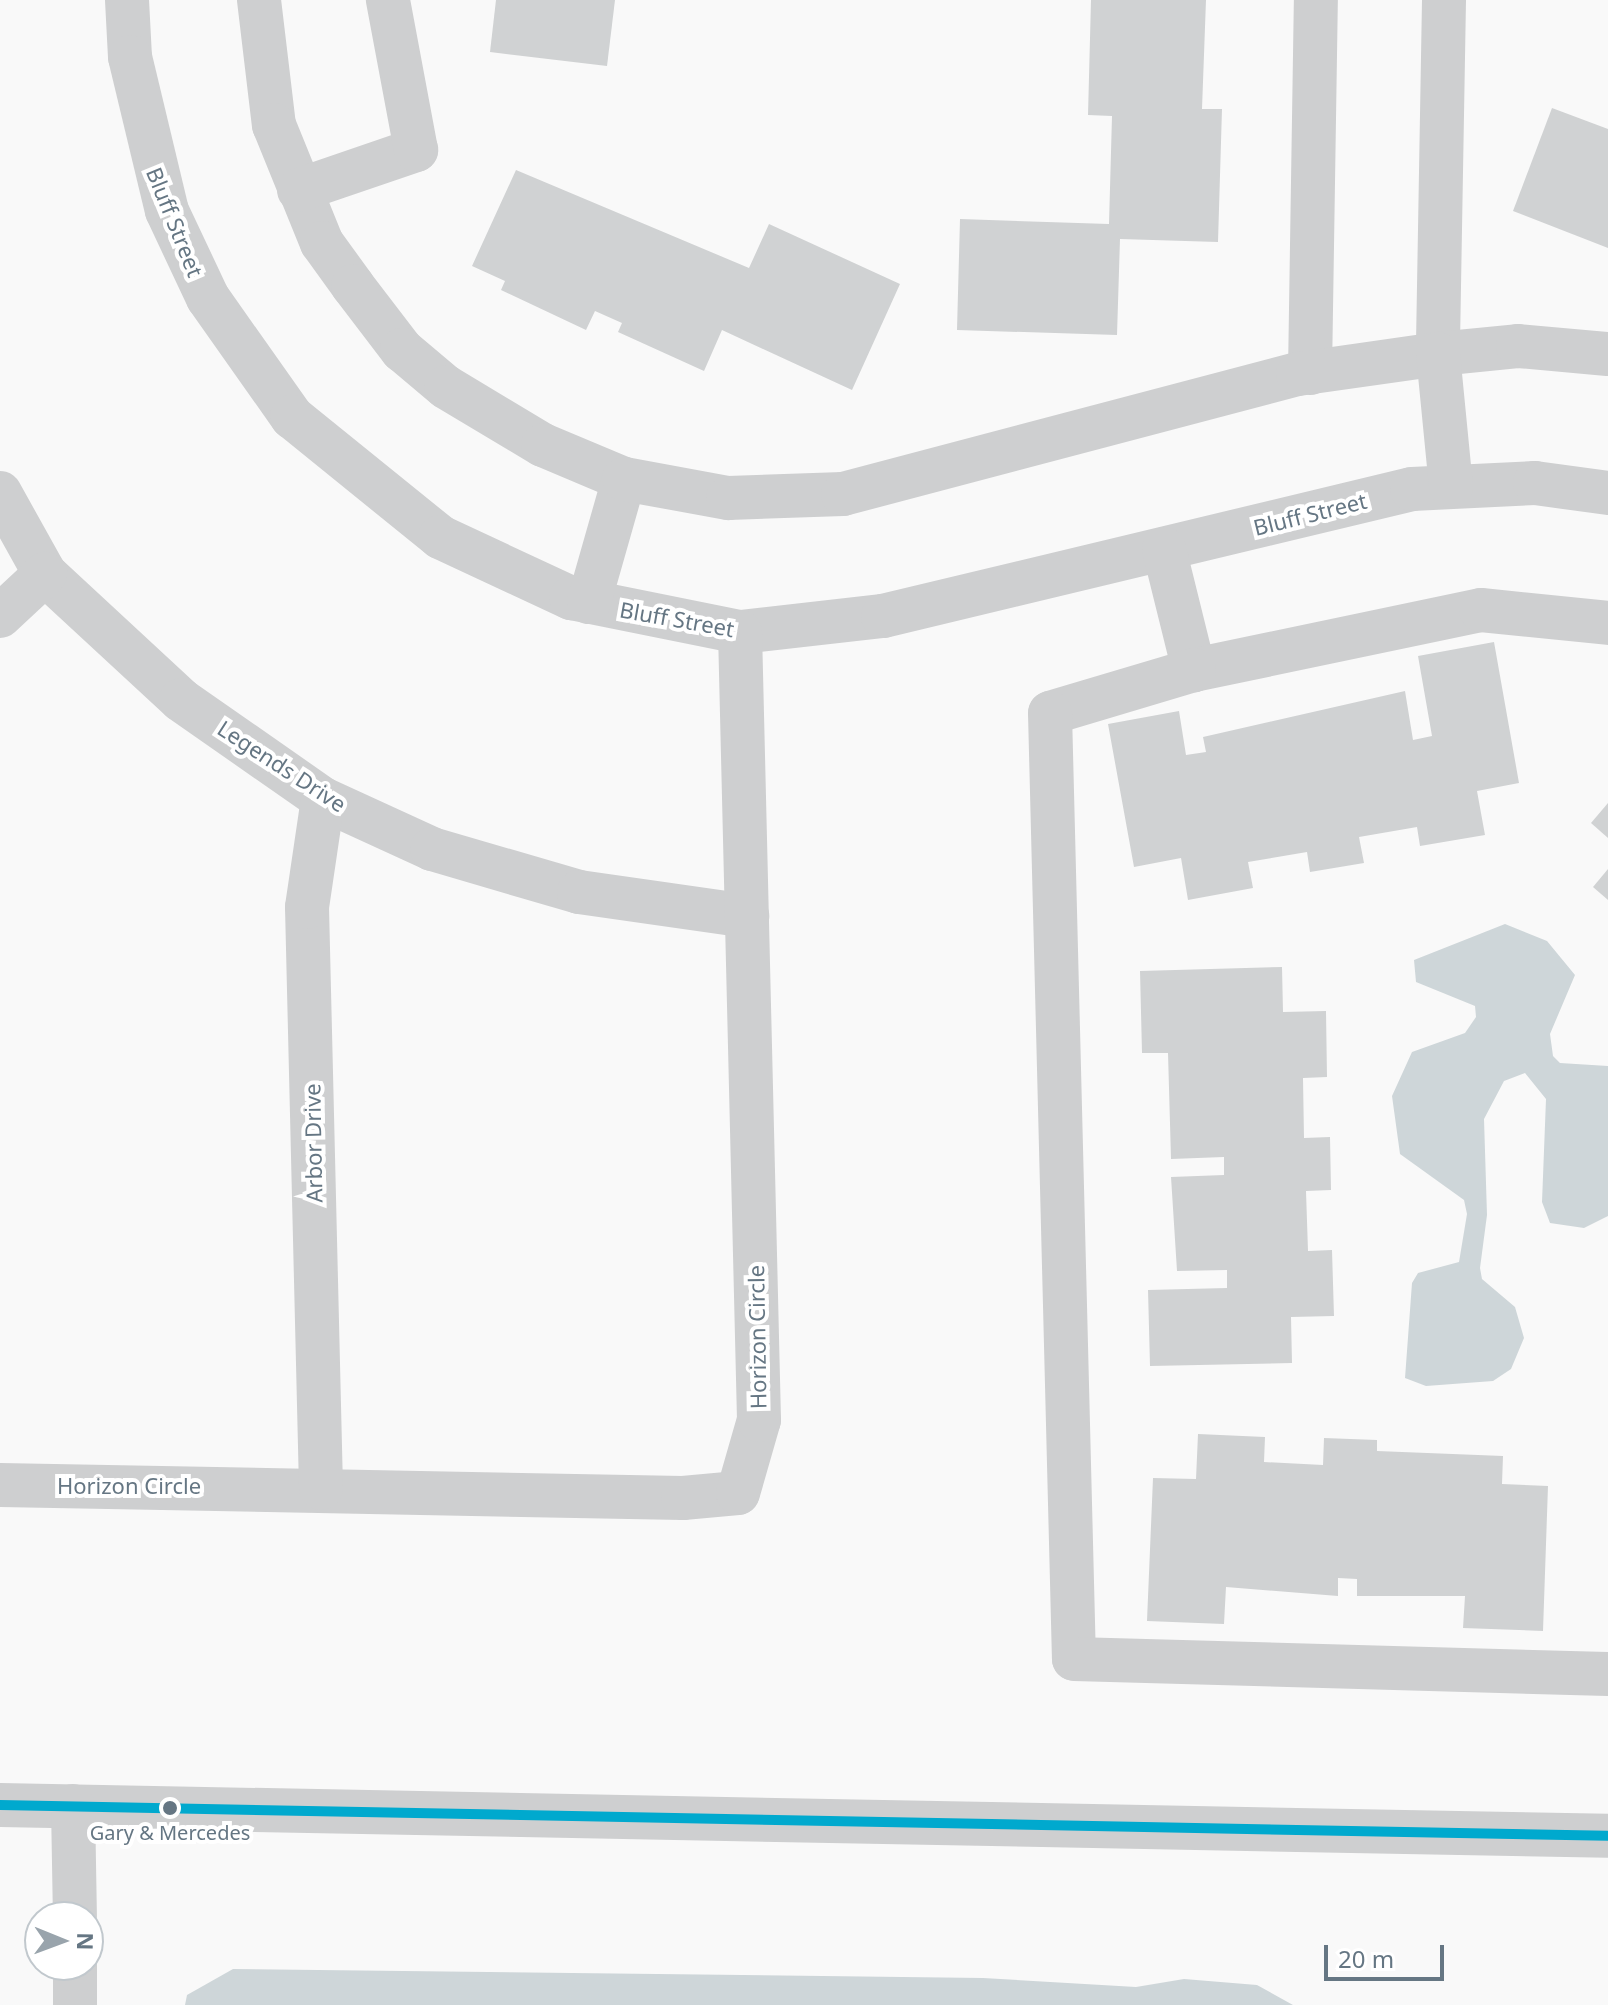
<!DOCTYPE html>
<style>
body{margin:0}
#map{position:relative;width:1608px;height:2005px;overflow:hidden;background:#f9f9f9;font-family:"Noto Sans",sans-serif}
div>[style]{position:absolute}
.water>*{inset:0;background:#ced6d9}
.building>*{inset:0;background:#d0d2d3}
.minor>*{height:44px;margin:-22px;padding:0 22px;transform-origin:22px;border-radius:22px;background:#cecfd0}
.bus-1>*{height:10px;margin:-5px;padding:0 5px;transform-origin:5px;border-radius:5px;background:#00a9ce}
.dots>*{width:22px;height:22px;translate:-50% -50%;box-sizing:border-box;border:4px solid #fff;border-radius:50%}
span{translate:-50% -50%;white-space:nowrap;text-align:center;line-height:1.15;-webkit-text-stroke:8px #fff;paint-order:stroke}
.bus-label{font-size:20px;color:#657683}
.street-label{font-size:22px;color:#657683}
.north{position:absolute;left:24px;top:1901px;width:80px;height:80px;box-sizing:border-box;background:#fff;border:2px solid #c1c8cd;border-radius:50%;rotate:91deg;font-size:22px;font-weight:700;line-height:32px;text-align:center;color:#657683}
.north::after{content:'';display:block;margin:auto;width:28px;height:36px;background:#99a4ac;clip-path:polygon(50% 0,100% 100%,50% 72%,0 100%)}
.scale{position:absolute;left:1324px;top:1945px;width:120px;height:36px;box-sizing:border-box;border:4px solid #657683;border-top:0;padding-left:10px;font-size:24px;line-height:28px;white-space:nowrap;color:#657683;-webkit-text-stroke:6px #fff;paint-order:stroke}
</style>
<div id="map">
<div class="water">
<i style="clip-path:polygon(1505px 924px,1547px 941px,1575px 975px,1550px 1034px,1553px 1056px,1560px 1063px,1608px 1066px,1608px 1216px,1584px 1228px,1550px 1223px,1542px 1202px,1546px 1099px,1525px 1073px,1504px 1081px,1484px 1119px,1487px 1215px,1480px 1268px,1482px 1279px,1515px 1307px,1524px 1338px,1511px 1369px,1493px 1381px,1426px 1386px,1405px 1378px,1412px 1283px,1418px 1273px,1459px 1262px,1467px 1214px,1464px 1200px,1400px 1154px,1392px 1096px,1412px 1052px,1465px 1033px,1476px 1017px,1475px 1006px,1416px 982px,1414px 960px)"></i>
<i style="clip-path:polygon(233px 1969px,983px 1978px,1136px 1987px,1184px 1979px,1257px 1985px,1293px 2005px,185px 2005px,187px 1995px)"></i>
</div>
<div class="building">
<i style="clip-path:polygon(496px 0,615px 0,607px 66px,490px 52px)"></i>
<i style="clip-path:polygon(1091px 0,1206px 0,1202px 109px,1222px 109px,1218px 242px,1120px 239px,1117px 335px,957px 330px,960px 219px,1109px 224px,1112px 116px,1088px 115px)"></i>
<i style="clip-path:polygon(1552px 108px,1608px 129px,1608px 248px,1513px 211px)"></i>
<i style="clip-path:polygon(516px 170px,749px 268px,769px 224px,900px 284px,852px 390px,722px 330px,704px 371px,618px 332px,622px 323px,595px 311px,586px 330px,501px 290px,505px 281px,472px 266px)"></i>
<i style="clip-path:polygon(1494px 642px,1519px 783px,1477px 791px,1485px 835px,1420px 846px,1417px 827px,1359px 837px,1364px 863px,1310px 872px,1307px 852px,1248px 862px,1253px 888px,1188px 900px,1181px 858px,1134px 867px,1108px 724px,1179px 711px,1186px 755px,1206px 752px,1203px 737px,1405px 691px,1413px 740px,1432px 736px,1418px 656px)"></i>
<i style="clip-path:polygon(1608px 803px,1608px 838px,1591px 823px)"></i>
<i style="clip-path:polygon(1608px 869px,1608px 900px,1593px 887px)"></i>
<i style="clip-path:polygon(1282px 967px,1283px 1012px,1326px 1011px,1327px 1077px,1303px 1078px,1304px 1138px,1330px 1137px,1331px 1190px,1306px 1191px,1308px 1251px,1332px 1250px,1334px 1316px,1291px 1317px,1292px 1363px,1150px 1366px,1148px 1290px,1227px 1288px,1227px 1270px,1177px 1271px,1171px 1177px,1224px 1175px,1224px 1157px,1171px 1159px,1168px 1053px,1142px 1053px,1140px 971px)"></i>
<i style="clip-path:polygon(1198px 1434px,1265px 1437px,1264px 1462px,1323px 1465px,1324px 1438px,1377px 1440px,1377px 1451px,1503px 1456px,1502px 1484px,1548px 1486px,1543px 1631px,1463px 1628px,1465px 1596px,1357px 1596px,1357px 1579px,1338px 1578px,1338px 1596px,1226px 1587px,1224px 1624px,1147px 1621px,1153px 1478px,1196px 1479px)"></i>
</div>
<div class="minor">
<i style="left:127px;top:0;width:57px;rotate:87deg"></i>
<i style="left:130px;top:57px;width:158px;rotate:76.5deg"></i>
<i style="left:167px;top:211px;width:96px;rotate:64.8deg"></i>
<i style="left:208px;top:298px;width:146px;rotate:54.8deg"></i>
<i style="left:292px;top:417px;width:191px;rotate:39deg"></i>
<i style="left:440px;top:537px;width:145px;rotate:25deg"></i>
<i style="left:571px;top:598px;width:172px;rotate:11.4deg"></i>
<i style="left:740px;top:632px;width:144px;rotate:-6.4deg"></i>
<i style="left:883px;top:616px;width:544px;rotate:-13.5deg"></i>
<i style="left:1412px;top:489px;width:123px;rotate:-2.8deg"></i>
<i style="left:1535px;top:483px;width:74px;rotate:7.8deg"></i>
<i style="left:259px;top:0;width:126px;rotate:83.2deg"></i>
<i style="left:274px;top:125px;width:127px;rotate:67.9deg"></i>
<i style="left:322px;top:243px;width:53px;rotate:54.2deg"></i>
<i style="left:353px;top:286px;width:81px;rotate:52.6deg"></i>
<i style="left:402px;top:350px;width:57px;rotate:40.1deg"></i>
<i style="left:446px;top:387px;width:113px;rotate:30.9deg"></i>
<i style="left:543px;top:445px;width:88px;rotate:22.8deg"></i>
<i style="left:624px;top:479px;width:128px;rotate:105.9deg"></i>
<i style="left:1444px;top:0;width:354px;rotate:91deg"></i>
<i style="left:1438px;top:354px;width:80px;rotate:-5.7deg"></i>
<i style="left:1518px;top:346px;width:90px;rotate:5.1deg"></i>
<i style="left:299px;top:190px;width:124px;rotate:-18.9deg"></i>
<i style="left:416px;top:150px;width:153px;rotate:-100.6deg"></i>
<i style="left:1310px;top:373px;width:373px;rotate:-89.1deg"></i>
<i style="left:624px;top:479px;width:106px;rotate:10.4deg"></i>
<i style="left:728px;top:498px;width:115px;rotate:-2deg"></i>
<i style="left:843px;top:494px;width:471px;rotate:-14.8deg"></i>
<i style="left:1298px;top:374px;width:141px;rotate:-8.1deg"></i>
<i style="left:1438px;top:354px;width:133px;rotate:84.4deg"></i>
<i style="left:0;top:493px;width:93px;rotate:60.9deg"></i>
<i style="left:45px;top:574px;width:185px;rotate:42.8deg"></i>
<i style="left:181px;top:700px;width:173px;rotate:34.9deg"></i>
<i style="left:323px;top:799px;width:120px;rotate:24.6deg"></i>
<i style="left:432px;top:849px;width:153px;rotate:16.3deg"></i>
<i style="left:579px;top:892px;width:170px;rotate:8.1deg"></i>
<i style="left:1164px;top:549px;width:125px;rotate:76.1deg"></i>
<i style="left:1194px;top:670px;width:293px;rotate:-11.8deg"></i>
<i style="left:1481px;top:610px;width:128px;rotate:5.8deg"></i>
<i style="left:0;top:616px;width:62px;rotate:-43deg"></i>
<i style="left:1194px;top:670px;width:150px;rotate:163.4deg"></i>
<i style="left:1050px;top:713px;width:946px;rotate:88.55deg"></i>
<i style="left:1074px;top:1659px;width:534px;rotate:1.61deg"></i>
<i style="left:0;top:1485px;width:683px;rotate:1.09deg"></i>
<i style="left:683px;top:1498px;width:55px;rotate:-5.2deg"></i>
<i style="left:738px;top:1493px;width:76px;rotate:-74deg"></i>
<i style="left:759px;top:1420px;width:788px;rotate:-91.38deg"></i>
<i style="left:321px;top:1488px;width:581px;rotate:-91.38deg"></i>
<i style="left:307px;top:907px;width:109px;rotate:-81.6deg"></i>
<i style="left:0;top:1805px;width:1608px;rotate:1.1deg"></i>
<i style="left:73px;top:1806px;width:111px;rotate:89deg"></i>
<i style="left:75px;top:1965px;width:40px;rotate:90deg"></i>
</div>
<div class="bus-1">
<i style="left:0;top:1805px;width:1608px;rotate:1.1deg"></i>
</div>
<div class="dots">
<i style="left:170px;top:1808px;background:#657683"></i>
</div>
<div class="bus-label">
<span style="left:170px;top:1832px">Gary &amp; Mercedes</span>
</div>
<div class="street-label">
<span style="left:175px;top:222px;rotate:68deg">Bluff Street</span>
<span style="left:1310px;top:514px;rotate:-14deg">Bluff Street</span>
<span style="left:677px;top:619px;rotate:10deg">Bluff Street</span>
<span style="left:282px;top:766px;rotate:33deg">Legends Drive</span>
<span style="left:313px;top:1143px;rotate:-91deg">Arbor Drive</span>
<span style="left:757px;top:1337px;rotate:-91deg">Horizon Circle</span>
<span style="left:129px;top:1486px">Horizon Circle</span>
</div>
<div class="north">N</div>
<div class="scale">20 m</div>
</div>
